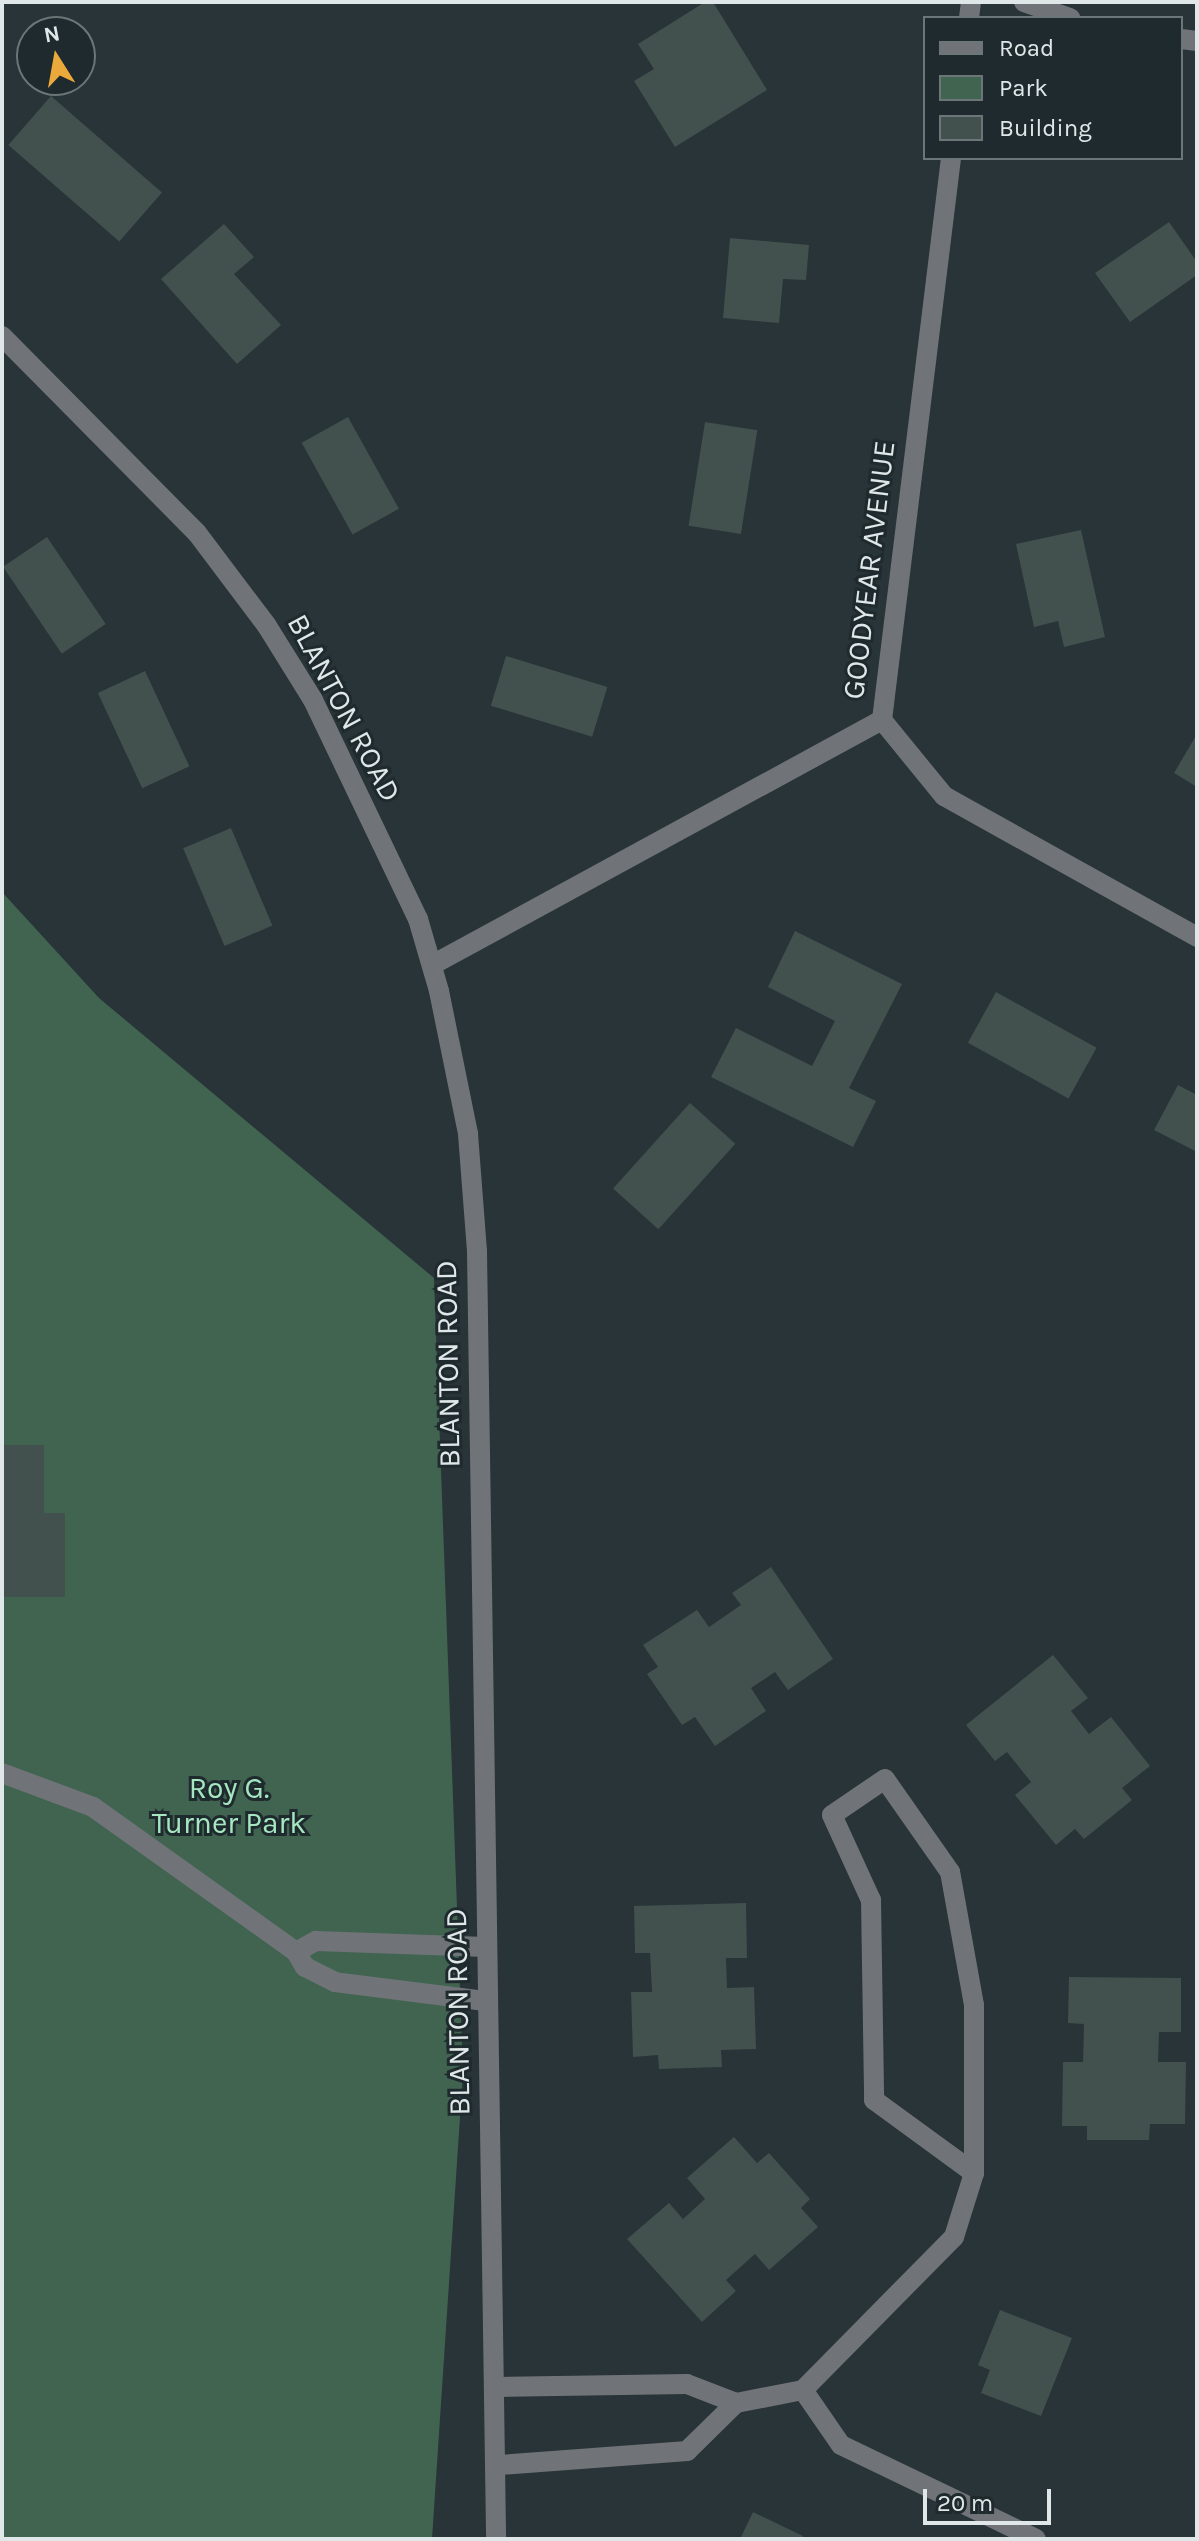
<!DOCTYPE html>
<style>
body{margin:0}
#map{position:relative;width:1199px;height:2541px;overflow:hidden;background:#283437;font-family:Karla,sans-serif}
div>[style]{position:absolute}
.green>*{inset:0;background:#416450}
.building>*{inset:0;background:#42504e;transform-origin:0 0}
.minor>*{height:20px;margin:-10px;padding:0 10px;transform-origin:10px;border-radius:10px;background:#707478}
span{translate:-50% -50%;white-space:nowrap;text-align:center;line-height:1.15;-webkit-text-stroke:6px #1e2a2d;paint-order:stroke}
.street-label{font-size:30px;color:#e0e7e9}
.park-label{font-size:30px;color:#a5e7c1}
.frame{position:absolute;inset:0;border:4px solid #e0e7e9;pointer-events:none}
.legend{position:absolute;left:923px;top:16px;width:260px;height:144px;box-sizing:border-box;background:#1e2a2d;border:2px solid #6c7678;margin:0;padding:10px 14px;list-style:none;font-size:24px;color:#e0e7e9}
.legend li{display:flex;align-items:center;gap:16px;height:40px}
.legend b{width:40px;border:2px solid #6c7678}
.north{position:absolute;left:16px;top:16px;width:80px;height:80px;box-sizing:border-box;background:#1e2a2d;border:2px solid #6c7678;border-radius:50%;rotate:349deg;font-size:22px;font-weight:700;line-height:32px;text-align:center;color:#e0e7e9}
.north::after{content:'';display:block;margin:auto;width:28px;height:36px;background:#eca93b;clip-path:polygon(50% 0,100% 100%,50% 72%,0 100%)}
.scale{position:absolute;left:923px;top:2489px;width:128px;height:36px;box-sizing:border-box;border:4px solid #e0e7e9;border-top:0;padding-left:10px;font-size:24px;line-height:28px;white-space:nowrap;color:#e0e7e9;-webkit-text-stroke:6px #1e2a2d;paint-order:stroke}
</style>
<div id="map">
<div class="green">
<i style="clip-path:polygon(2px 892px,99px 998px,434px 1278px,463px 2072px,432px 2539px,2px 2539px)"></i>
</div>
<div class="building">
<i style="clip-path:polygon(705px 2px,713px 2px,767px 90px,675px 147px,634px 81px,654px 69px,638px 44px)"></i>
<i style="left:51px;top:96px;width:147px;height:65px;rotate:41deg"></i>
<i style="clip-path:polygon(1169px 222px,1197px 262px,1197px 275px,1130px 322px,1095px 273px)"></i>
<i style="clip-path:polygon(224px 224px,254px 257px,234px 274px,281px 325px,237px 364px,161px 279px)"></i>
<i style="clip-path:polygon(730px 238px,809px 245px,806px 280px,783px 279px,779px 323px,723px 318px)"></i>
<i style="left:348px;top:417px;width:105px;height:53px;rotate:61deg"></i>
<i style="left:705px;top:422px;width:53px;height:105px;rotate:9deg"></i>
<i style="clip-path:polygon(1081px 530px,1105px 637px,1064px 647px,1058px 621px,1034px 627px,1016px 544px)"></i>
<i style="left:47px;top:537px;width:105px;height:53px;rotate:56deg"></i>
<i style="left:506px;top:656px;width:106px;height:52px;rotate:17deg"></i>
<i style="left:145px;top:671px;width:105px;height:52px;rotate:65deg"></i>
<i style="clip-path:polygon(1197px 734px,1197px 787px,1174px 773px)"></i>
<i style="left:231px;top:828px;width:106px;height:52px;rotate:67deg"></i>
<i style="clip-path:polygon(795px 931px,902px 984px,849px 1088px,876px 1101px,853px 1147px,711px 1077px,736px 1028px,812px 1066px,835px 1021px,768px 987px)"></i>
<i style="left:996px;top:992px;width:115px;height:58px;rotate:29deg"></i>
<i style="clip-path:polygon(1178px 1085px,1197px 1095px,1197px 1152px,1154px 1130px)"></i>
<i style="left:690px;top:1103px;width:61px;height:115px;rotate:42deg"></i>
<i style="clip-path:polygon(2px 1445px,44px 1445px,44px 1513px,65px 1513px,65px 1597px,2px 1597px)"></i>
<i style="clip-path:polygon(771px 1567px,833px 1659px,788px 1690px,775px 1672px,751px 1688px,766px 1711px,715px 1746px,695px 1717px,682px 1725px,647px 1674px,658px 1667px,643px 1645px,697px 1610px,709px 1627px,741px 1605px,732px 1593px)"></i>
<i style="clip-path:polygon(1053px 1655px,1088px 1698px,1071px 1711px,1089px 1734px,1111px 1717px,1150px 1766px,1122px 1788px,1132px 1800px,1084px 1839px,1075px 1829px,1056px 1845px,1015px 1795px,1031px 1782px,1007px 1752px,995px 1761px,966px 1725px)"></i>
<i style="clip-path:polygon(746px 1903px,747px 1958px,726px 1958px,727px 1988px,754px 1987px,756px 2049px,721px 2050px,722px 2067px,659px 2069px,658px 2055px,633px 2057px,631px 1992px,652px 1992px,650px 1953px,635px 1953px,634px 1906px)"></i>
<i style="clip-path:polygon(1069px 1977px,1181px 1978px,1181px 2032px,1159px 2032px,1158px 2062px,1186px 2062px,1185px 2124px,1150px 2124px,1149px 2140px,1087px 2140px,1087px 2126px,1062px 2126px,1063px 2062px,1083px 2062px,1084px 2024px,1068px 2023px)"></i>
<i style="clip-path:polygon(734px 2137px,757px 2163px,769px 2153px,810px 2199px,801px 2208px,818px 2227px,769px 2270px,755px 2254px,726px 2280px,736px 2291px,702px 2322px,627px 2239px,669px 2203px,683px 2219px,705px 2199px,687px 2178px)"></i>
<i style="clip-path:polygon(1000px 2310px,1072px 2338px,1041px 2416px,981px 2393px,990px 2370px,978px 2365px)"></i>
<i style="clip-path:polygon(753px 2512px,803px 2536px,801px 2539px,740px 2539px)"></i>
</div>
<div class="minor">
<i style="left:1024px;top:2px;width:49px;rotate:19.2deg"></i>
<i style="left:969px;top:18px;width:16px;rotate:-83deg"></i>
<i style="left:1181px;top:39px;width:16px;rotate:7deg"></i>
<i style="left:2px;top:336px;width:277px;rotate:45.3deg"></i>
<i style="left:197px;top:533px;width:116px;rotate:53deg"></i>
<i style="left:267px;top:626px;width:87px;rotate:58.1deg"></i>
<i style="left:313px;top:700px;width:243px;rotate:64.4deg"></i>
<i style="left:418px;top:919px;width:75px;rotate:73.7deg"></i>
<i style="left:439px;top:991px;width:146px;rotate:78.5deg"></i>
<i style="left:468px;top:1134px;width:117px;rotate:85.6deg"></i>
<i style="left:477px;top:1251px;width:1288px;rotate:89.15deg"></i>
<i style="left:882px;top:720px;width:98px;rotate:50.8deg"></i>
<i style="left:944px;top:796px;width:290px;rotate:29.1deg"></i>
<i style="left:432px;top:965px;width:512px;rotate:-28.57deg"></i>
<i style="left:882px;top:720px;width:566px;rotate:-83deg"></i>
<i style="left:2px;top:1773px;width:97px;rotate:20.5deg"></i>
<i style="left:93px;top:1807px;width:249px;rotate:35.5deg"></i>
<i style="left:485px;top:2001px;width:151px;rotate:-172.8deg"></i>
<i style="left:335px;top:1982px;width:34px;rotate:-153deg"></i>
<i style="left:305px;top:1967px;width:17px;rotate:-121deg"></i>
<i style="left:296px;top:1952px;width:23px;rotate:-29deg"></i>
<i style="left:316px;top:1941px;width:170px;rotate:2deg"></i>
<i style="left:498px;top:2387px;width:189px;rotate:-0.9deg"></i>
<i style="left:687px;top:2384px;width:53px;rotate:21.2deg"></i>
<i style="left:736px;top:2403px;width:68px;rotate:-11deg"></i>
<i style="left:803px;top:2390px;width:215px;rotate:-45.4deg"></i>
<i style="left:954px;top:2237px;width:67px;rotate:-72.6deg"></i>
<i style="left:974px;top:2173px;width:168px;rotate:-90deg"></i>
<i style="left:974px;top:2005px;width:135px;rotate:-100.2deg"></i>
<i style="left:950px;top:1872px;width:113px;rotate:-125deg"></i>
<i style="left:885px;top:1779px;width:64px;rotate:145.8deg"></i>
<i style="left:832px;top:1815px;width:94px;rotate:65.4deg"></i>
<i style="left:871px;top:1900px;width:200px;rotate:89.1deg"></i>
<i style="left:874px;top:2100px;width:124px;rotate:36.1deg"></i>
<i style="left:803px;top:2390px;width:67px;rotate:55.4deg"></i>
<i style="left:841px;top:2445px;width:216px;rotate:25.7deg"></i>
<i style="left:500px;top:2465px;width:188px;rotate:-4.3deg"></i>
<i style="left:687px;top:2451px;width:69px;rotate:-44.4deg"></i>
</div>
<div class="street-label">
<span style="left:869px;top:570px;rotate:-83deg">GOODYEAR AVENUE</span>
<span style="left:344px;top:708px;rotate:62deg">BLANTON ROAD</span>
<span style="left:448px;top:1364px;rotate:-91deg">BLANTON ROAD</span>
<span style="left:458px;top:2012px;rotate:-91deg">BLANTON ROAD</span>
</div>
<div class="park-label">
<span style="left:229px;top:1805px">Roy G.<br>Turner Park</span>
</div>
<div class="frame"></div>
<ul class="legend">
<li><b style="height:10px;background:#707478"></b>Road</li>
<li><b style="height:22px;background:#416450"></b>Park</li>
<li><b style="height:22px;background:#42504e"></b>Building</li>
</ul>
<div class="north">N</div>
<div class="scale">20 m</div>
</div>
